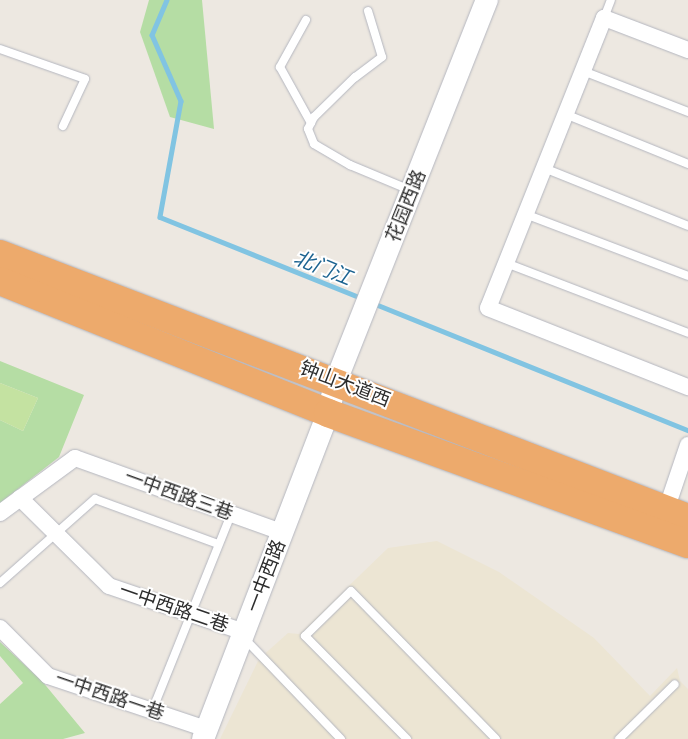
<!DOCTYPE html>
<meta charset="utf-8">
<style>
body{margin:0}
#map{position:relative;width:688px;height:739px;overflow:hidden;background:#ede8e1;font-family:Mulish,"Noto Sans SC",sans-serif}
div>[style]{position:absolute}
.education>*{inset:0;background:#ece5d3}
.green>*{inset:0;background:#b5dda4}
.pitch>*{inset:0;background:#c4e2a1}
.stream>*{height:4.5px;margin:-2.25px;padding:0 2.25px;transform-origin:2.25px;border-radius:2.25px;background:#81c4e2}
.roads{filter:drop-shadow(0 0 1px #b4b6bf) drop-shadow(0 0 1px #b4b6bf)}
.lane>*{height:8px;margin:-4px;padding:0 4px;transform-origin:4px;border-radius:4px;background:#fff}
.street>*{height:16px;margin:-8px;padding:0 8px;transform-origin:8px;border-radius:8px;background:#fff}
.secondary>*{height:22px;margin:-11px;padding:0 11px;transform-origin:11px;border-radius:11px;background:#fff}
.highway>*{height:28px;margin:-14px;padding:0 14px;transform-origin:14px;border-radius:14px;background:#edaa6c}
span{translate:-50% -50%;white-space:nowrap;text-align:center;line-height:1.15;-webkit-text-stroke:4px #fff;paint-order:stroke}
.street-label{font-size:19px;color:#2d2d2d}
.water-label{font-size:20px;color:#1d6491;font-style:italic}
</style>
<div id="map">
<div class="education">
<i style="clip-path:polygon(437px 541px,499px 572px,594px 638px,650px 696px,677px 668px,680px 681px,688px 689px,688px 739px,220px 739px,259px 659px,288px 633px,299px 634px,388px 548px)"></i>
</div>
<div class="green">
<i style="clip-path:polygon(149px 0,202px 0,214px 129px,170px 117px,140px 32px)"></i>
<i style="clip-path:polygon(0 361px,84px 395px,59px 457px,0 503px,0 420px,23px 431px,38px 398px,0 383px)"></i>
<i style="clip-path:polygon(0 642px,42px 681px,85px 733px,63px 739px,0 739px,0 704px,23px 683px,0 656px)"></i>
</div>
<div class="pitch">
<i style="clip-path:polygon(0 383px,38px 398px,23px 431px,0 420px)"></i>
</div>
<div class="stream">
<i style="left:167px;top:0;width:38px;rotate:113deg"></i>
<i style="left:152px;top:35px;width:72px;rotate:66.3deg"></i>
<i style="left:181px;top:101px;width:118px;rotate:100.3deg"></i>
<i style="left:160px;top:217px;width:218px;rotate:21.9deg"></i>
<i style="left:373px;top:303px;width:340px;rotate:22deg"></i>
</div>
<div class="roads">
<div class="lane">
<i style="left:368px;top:11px;width:48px;rotate:73.1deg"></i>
<i style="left:382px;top:57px;width:34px;rotate:143deg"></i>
<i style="left:355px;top:77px;width:57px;rotate:135.7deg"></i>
<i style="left:314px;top:117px;width:13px;rotate:117deg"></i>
<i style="left:308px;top:129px;width:16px;rotate:68deg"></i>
<i style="left:314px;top:144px;width:42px;rotate:30.3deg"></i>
<i style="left:350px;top:165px;width:65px;rotate:22.6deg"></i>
<i style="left:604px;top:18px;width:19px;rotate:-69deg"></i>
<i style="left:306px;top:20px;width:54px;rotate:119deg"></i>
<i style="left:280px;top:67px;width:64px;rotate:61deg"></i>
<i style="left:0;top:49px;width:90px;rotate:19.4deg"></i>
<i style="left:85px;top:79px;width:52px;rotate:115.1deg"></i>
<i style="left:583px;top:71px;width:113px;rotate:21.3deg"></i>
<i style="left:565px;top:114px;width:133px;rotate:22.1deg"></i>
<i style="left:544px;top:168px;width:155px;rotate:21.9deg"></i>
<i style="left:525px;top:214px;width:174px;rotate:20.8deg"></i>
<i style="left:506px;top:263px;width:195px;rotate:21deg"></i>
<i style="left:0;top:583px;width:127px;rotate:-41.5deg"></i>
<i style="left:95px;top:499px;width:131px;rotate:20.1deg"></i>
<i style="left:244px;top:638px;width:140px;rotate:46.2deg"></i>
<i style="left:152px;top:711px;width:212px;rotate:-68.1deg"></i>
<i style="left:407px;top:739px;width:145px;rotate:-134.7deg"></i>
<i style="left:305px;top:636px;width:64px;rotate:-44.4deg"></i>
<i style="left:351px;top:591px;width:207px;rotate:45.6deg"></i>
<i style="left:619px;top:739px;width:78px;rotate:-44.5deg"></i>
</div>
<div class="street">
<i style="left:688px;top:50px;width:90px;rotate:-159.1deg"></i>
<i style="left:604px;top:18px;width:312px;rotate:111.8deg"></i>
<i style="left:488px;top:308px;width:215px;rotate:21.6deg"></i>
<i style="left:20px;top:498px;width:125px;rotate:44.7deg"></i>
<i style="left:109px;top:586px;width:143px;rotate:18.8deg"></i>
<i style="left:0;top:513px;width:93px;rotate:-36.3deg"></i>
<i style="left:75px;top:458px;width:220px;rotate:19.7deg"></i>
<i style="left:664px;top:516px;width:75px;rotate:-71.3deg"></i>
<i style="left:0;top:628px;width:68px;rotate:45deg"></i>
<i style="left:48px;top:676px;width:167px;rotate:18.5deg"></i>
</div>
<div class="secondary">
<i style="left:203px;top:739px;width:349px;rotate:-69deg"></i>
<i style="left:328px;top:413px;width:33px;rotate:-76deg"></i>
<i style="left:336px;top:381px;width:410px;rotate:-68.4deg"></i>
</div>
<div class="highway">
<i style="left:0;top:254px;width:737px;rotate:20.99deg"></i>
<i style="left:0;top:281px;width:354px;rotate:21.9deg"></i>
<i style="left:328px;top:413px;width:383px;rotate:20deg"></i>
</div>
</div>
<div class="street-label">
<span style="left:406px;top:206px;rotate:-68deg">花园西路</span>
<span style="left:345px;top:384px;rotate:21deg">钟山大道西</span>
<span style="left:179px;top:495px;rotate:20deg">一中西路三巷</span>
<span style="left:266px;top:576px;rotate:-69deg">一中西路</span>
<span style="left:174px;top:608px;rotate:19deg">一中西路二巷</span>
<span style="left:110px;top:696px;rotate:19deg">一中西路一巷</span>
</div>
<div class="water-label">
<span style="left:323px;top:267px;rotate:22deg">北门江</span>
</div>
</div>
